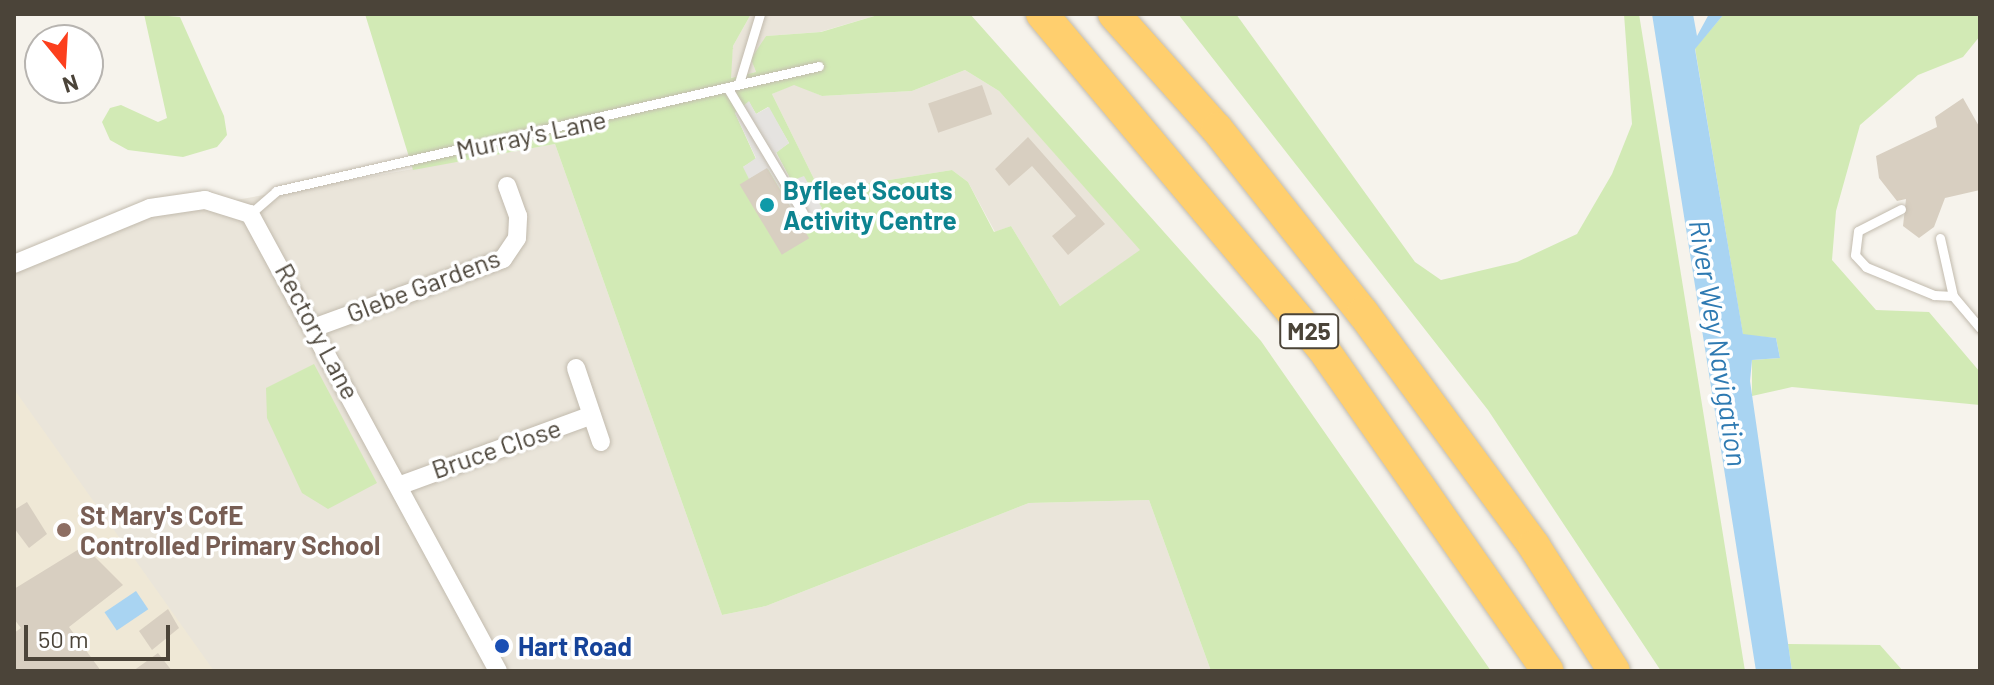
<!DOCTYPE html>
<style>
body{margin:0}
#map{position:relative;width:1994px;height:685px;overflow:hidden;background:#f6f3ec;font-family:Barlow,sans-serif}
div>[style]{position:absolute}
.residential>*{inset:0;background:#eae5da}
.education>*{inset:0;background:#efe8d6}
.green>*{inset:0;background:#d2eab5}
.parking>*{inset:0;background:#e5e3e0}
.water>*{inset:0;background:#a9d4f2;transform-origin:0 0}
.building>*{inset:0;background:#d8cfc1;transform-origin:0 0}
.roads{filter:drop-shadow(0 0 2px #c2bbae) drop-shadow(0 0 2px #c2bbae)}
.service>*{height:9px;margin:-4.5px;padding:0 4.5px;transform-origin:4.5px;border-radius:4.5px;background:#fff}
.minor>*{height:18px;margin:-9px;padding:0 9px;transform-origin:9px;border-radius:9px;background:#fff}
.motorway>*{height:32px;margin:-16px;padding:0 16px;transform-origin:16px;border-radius:16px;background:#ffcf6e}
.dots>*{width:22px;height:22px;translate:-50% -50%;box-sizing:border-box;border:4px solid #fff;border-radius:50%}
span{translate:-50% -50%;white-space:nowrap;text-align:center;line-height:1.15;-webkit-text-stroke:7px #fff;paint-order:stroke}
.shield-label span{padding:2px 6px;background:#fff;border:2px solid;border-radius:6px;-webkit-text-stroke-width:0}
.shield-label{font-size:24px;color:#4b4439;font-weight:700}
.street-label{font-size:26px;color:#4b4439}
.culture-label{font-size:26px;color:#0d838f;font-weight:700}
.left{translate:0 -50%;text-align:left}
.education-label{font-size:26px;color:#785e54;font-weight:700}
.transit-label{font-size:26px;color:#164399;font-weight:700}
.water-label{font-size:28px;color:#2e7ab2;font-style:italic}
.frame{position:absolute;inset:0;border:16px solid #4b4439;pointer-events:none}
.north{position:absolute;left:24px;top:24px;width:80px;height:80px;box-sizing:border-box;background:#fff;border:2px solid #b7b4b0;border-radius:50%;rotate:162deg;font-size:22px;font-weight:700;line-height:32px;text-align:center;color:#4b4439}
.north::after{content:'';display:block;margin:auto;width:28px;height:36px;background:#fc3f1d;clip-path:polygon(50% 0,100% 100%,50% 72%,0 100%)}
.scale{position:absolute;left:24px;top:625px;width:146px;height:36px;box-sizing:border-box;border:4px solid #4b4439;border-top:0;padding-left:10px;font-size:24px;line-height:28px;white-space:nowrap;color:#4b4439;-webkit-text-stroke:6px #fff;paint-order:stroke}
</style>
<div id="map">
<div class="residential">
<i style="clip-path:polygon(751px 14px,881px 14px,820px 32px,766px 36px,753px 64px,756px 72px,730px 78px,733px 46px)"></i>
<i style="clip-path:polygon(965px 70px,999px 91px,1141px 250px,1060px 306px,1011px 226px,995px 232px,968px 182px,952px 170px,820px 191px,772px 94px,794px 84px,822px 96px,912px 91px)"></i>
<i style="clip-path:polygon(555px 144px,722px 615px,766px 606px,1029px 503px,1149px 500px,1211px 671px,14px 671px,14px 264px,105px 223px)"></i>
</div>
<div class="education">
<i style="clip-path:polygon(14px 389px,214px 671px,14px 671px)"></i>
</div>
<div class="green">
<i style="clip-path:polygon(144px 14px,180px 17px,224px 116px,227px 135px,217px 147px,183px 157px,128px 150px,110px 140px,102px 122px,110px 108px,121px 105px,158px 122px,167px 118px)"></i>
<i style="clip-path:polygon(evenodd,365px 14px,751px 14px,733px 46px,731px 78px,756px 72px,751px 59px,766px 36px,821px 32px,881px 14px,970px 14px,1261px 341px,1491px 671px,1211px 671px,1149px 500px,1029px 503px,766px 606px,722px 615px,555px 144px,413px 170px,365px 14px,965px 70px,999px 91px,1140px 250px,1060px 306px,1011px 226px,994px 232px,968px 182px,952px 170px,820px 191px,772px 94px,794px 85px,822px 96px,912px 91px,965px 70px,365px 14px,749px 102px,756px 114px,768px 107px,789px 143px,776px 152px,792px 182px,822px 208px,805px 217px,806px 232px,768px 168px,743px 167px,756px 159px,735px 113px,749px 102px)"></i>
<i style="clip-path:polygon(1178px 14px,1236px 14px,1415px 262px,1441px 280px,1517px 262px,1577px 234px,1612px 174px,1632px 124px,1624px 14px,1639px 14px,1745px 671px,1661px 671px,1488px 410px)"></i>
<i style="clip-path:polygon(1724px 14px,1980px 14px,1980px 36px,1963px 57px,1918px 75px,1860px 125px,1836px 211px,1832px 260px,1876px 310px,1929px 312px,1980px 372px,1980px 405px,1792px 387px,1752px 396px,1752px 360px,1780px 358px,1776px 338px,1743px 335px,1695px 48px)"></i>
<i style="clip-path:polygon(314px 364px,377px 483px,328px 509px,302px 493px,267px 418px,266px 388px)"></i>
<i style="clip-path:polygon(1788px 644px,1880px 645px,1903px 671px,1792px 671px)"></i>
</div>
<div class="parking">
<i style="clip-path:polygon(749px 101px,756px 114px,769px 107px,789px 143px,776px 153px,791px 181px,804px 176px,822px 208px,805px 217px,806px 233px,768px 169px,749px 179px,743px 167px,756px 158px,735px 113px)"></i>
</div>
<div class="water">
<i style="clip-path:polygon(1652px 14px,1693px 14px,1697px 36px,1709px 14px,1724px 14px,1695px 49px,1743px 334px,1776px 338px,1780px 358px,1752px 360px,1750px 381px,1792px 671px,1756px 671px)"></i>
<i style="left:136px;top:591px;width:22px;height:38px;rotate:56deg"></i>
</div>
<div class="building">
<i style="left:982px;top:85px;width:31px;height:57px;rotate:71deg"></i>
<i style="clip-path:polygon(1963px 98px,1980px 128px,1980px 190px,1945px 198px,1934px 227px,1919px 238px,1903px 226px,1906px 199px,1897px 201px,1879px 178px,1876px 156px,1937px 127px,1935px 117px)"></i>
<i style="clip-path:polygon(1028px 137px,1105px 224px,1068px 255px,1052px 236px,1076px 216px,1032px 166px,1009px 186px,995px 169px)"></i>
<i style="left:767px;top:168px;width:82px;height:32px;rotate:59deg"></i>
<i style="clip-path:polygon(27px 502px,47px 534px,29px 548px,14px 528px,14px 510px)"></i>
<i style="clip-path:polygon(84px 546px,123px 585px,69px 627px,101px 671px,14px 671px,14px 633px,21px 628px,14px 619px,14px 589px)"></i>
<i style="clip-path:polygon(168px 609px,179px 628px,152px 650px,139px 631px)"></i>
<i style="clip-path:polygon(158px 653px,172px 671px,133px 671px)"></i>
</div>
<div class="roads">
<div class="service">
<i style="left:739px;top:83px;width:72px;rotate:-73.1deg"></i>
<i style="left:727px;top:87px;width:147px;rotate:58.9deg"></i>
<i style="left:1901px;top:209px;width:48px;rotate:152.9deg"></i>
<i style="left:1858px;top:231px;width:24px;rotate:97deg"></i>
<i style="left:1855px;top:255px;width:16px;rotate:47deg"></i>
<i style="left:1866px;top:267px;width:74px;rotate:22.4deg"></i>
<i style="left:1934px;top:295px;width:19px;rotate:3deg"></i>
<i style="left:250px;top:214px;width:35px;rotate:-41deg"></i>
<i style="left:276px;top:191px;width:557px;rotate:-12.96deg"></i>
<i style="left:1940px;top:238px;width:59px;rotate:77.4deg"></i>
<i style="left:1953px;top:296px;width:42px;rotate:49.8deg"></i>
</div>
<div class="minor">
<i style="left:14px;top:264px;width:147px;rotate:-22.4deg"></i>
<i style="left:150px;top:208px;width:56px;rotate:-8.3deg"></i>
<i style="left:205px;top:200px;width:47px;rotate:17.3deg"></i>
<i style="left:250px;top:214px;width:520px;rotate:61.51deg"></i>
<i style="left:316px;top:327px;width:199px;rotate:-20deg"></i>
<i style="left:503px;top:259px;width:25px;rotate:-56deg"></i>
<i style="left:517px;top:238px;width:22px;rotate:-87deg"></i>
<i style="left:518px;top:216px;width:32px;rotate:-110deg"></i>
<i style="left:576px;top:368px;width:78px;rotate:71.3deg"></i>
<i style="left:401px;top:485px;width:203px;rotate:-20.1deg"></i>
</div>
<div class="motorway">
<i style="left:1042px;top:14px;width:434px;rotate:50deg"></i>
<i style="left:1321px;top:346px;width:396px;rotate:55.1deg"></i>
<i style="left:1114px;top:14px;width:154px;rotate:48.2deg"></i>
<i style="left:1217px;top:129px;width:235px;rotate:51.6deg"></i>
<i style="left:1363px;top:313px;width:289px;rotate:53.7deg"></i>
<i style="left:1534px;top:546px;width:148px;rotate:57.4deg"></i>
</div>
</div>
<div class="dots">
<i style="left:767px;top:205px;background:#0f9aa8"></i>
<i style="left:64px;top:530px;background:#8d6e63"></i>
<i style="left:502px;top:646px;background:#1a4fb4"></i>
</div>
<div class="shield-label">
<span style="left:1309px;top:331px">M25</span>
</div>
<div class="street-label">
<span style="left:531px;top:134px;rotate:-12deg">Murray's Lane</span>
<span style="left:423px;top:285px;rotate:-21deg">Glebe Gardens</span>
<span style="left:318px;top:331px;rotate:62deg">Rectory Lane</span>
<span style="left:496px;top:448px;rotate:-19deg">Bruce Close</span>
</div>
<div class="culture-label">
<span class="left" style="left:783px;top:205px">Byfleet Scouts<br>Activity Centre</span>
</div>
<div class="education-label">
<span class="left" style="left:80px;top:530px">St Mary's CofE<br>Controlled Primary School</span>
</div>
<div class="transit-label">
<span class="left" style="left:518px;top:646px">Hart Road</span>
</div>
<div class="water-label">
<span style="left:1719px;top:343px;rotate:81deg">River Wey Navigation</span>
</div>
<div class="frame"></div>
<div class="north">N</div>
<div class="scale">50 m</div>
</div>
